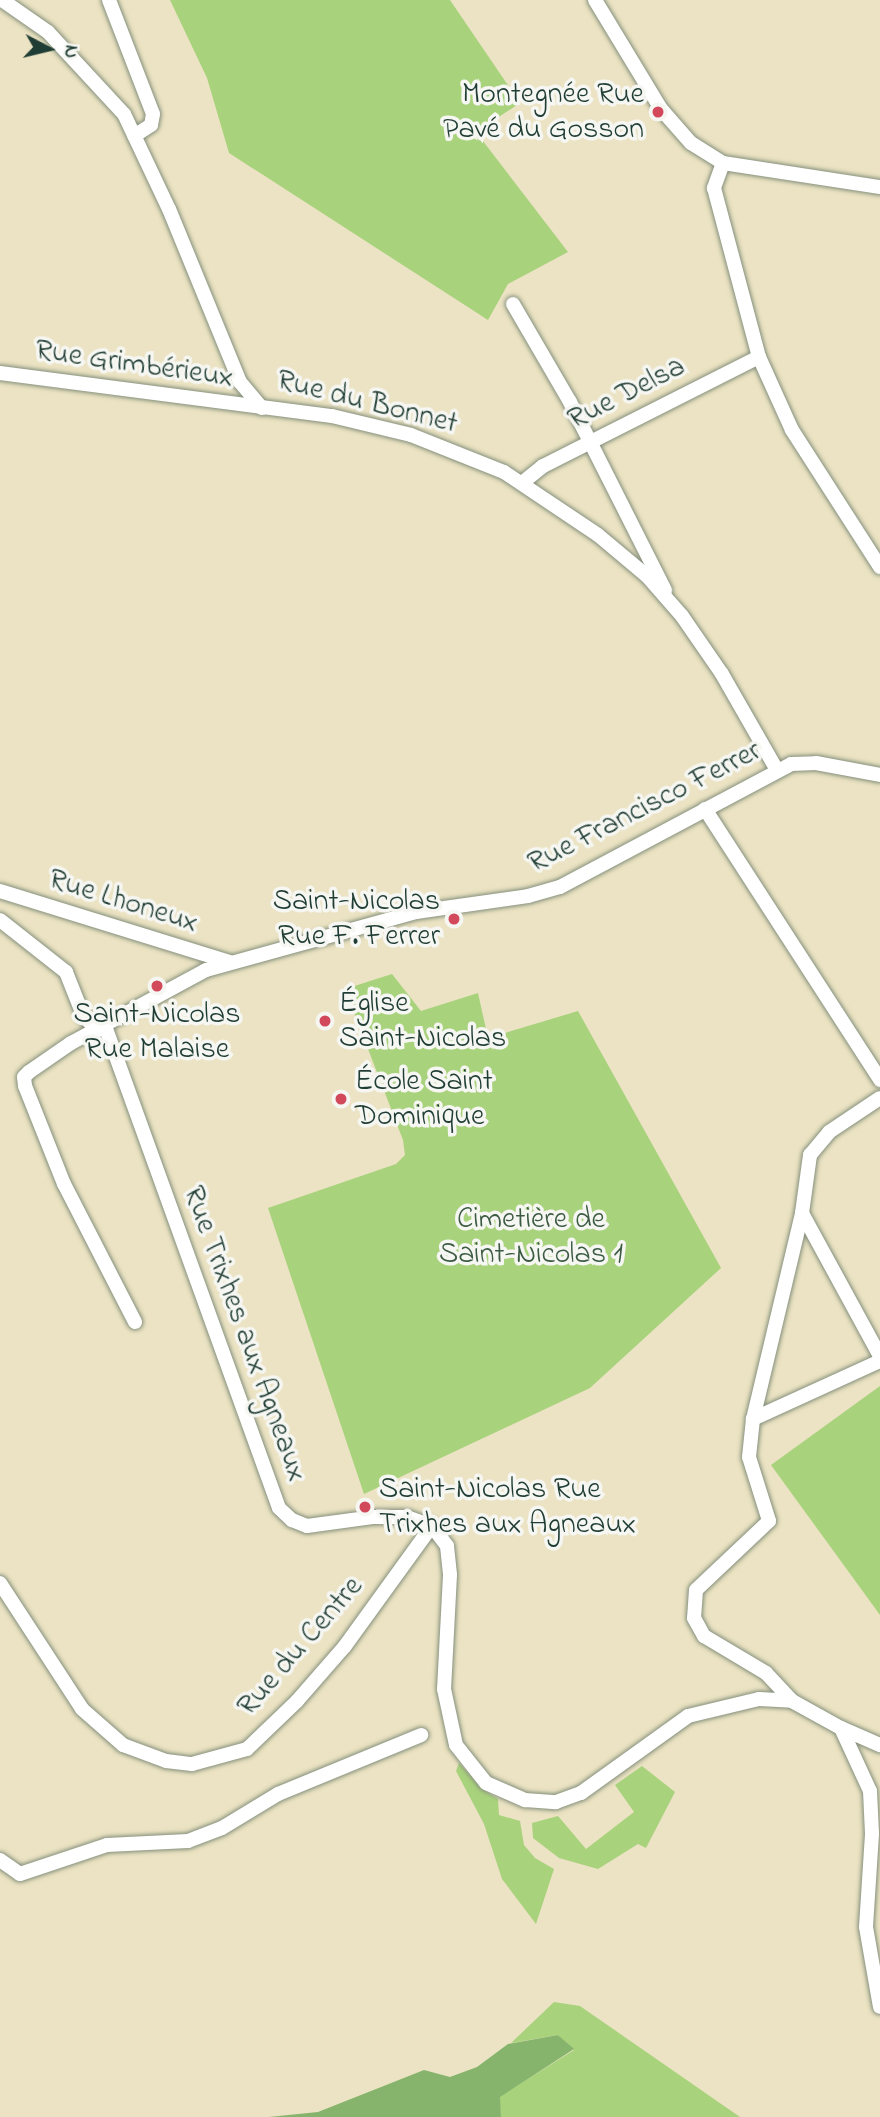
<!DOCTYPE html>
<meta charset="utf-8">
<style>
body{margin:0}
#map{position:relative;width:880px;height:2117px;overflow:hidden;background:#ebe3c3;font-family:"Indie Flower",sans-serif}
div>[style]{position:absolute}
.green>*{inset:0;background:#a9d27d}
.forest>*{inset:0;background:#86b46c}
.roads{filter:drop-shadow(0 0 2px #85907c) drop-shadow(0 0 2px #85907c)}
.minor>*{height:14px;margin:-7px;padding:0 7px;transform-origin:7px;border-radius:7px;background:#fff}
.dots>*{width:19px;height:19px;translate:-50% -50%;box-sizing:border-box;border:4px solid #f6f6f2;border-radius:50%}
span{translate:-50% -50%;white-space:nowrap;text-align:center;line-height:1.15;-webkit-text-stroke:7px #f6f6f2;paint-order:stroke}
.poi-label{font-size:30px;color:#1f3d34}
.right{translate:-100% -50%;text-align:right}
.left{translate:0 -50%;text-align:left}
.street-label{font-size:30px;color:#1f3d34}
.park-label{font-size:30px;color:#3b5b43}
.north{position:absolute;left:14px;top:14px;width:70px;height:70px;-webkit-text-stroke:5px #f6f6f2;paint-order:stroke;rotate:97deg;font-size:19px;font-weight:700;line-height:28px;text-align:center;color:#1f3d34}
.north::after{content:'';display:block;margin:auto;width:24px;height:32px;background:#1f3d34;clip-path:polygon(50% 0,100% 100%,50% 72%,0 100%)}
</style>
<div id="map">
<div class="green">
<i style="clip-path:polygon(170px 0,450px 0,520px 103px,476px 132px,568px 252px,508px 284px,488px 320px,229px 153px,207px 78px)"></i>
<i style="clip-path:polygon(392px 974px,421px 1011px,478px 993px,488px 1038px,578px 1011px,721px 1268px,590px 1388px,364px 1494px,268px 1208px,396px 1164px,405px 1155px,403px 1140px,345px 989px)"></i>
<i style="clip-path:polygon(880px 1386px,880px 1615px,771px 1465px)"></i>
<i style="clip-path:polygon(459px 1763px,483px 1790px,498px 1799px,499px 1815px,520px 1821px,524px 1845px,535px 1858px,554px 1869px,536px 1924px,502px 1879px,484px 1824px,456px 1771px)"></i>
<i style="clip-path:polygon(642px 1766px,675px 1792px,646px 1848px,638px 1844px,598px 1869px,559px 1858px,533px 1838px,532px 1823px,558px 1816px,586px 1849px,634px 1812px,615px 1785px)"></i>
<i style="clip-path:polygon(554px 2002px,580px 2006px,740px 2117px,501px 2117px,499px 2097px,574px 2050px,558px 2035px,511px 2043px)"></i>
</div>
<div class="forest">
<i style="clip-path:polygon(558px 2035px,574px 2049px,500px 2097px,501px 2117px,269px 2117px,318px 2112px,424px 2070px,450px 2077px,477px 2067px,508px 2044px)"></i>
</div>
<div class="roads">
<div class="minor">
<i style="left:2px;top:0;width:56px;rotate:34.8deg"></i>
<i style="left:48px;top:32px;width:112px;rotate:47.2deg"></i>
<i style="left:124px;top:114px;width:105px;rotate:64.7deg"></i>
<i style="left:169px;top:209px;width:187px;rotate:67.7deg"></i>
<i style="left:240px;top:382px;width:34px;rotate:50deg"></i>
<i style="left:109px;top:0;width:122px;rotate:68.9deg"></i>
<i style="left:153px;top:114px;width:11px;rotate:100deg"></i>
<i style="left:151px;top:125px;width:20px;rotate:147deg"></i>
<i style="left:595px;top:0;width:127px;rotate:58.8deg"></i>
<i style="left:661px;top:109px;width:45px;rotate:48.6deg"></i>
<i style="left:691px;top:143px;width:38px;rotate:32deg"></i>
<i style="left:723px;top:163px;width:159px;rotate:8.7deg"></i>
<i style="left:723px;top:163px;width:27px;rotate:110deg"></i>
<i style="left:714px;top:188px;width:175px;rotate:75.1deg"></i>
<i style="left:759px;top:357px;width:80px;rotate:65.7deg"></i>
<i style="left:792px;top:430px;width:163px;rotate:57.3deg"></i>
<i style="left:513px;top:304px;width:113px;rotate:59.8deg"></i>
<i style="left:570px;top:402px;width:211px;rotate:63.2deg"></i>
<i style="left:0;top:373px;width:335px;rotate:7.4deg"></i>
<i style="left:332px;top:416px;width:81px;rotate:13.5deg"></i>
<i style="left:411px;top:435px;width:100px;rotate:21.7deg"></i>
<i style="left:504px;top:472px;width:113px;rotate:33.8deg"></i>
<i style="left:598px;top:535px;width:64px;rotate:39.9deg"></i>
<i style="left:647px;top:576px;width:53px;rotate:48.8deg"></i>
<i style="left:682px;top:616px;width:70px;rotate:55.4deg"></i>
<i style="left:722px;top:674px;width:111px;rotate:60.2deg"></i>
<i style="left:522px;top:483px;width:27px;rotate:-39deg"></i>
<i style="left:543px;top:466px;width:242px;rotate:-26.8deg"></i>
<i style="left:705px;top:809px;width:323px;rotate:57.1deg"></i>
<i style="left:0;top:891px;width:241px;rotate:17.2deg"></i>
<i style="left:0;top:920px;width:84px;rotate:38.2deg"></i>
<i style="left:66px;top:972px;width:46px;rotate:68.4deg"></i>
<i style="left:83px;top:1015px;width:21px;rotate:47deg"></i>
<i style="left:105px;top:1026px;width:512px;rotate:70.15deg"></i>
<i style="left:279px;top:1508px;width:18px;rotate:43deg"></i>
<i style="left:292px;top:1520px;width:16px;rotate:22deg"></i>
<i style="left:307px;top:1526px;width:68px;rotate:-7.7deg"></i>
<i style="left:374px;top:1517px;width:33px"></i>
<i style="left:407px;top:1517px;width:27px;rotate:20deg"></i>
<i style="left:802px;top:1213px;width:163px;rotate:61.4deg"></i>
<i style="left:135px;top:1322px;width:155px;rotate:-117.2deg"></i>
<i style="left:64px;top:1184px;width:105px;rotate:-111.7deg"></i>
<i style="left:25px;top:1086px;width:9px;rotate:-96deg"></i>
<i style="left:24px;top:1077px;width:7px;rotate:-45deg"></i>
<i style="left:29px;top:1072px;width:51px;rotate:-34.6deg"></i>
<i style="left:71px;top:1043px;width:153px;rotate:-28.4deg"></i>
<i style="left:206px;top:970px;width:218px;rotate:-15.4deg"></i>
<i style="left:416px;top:912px;width:113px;rotate:-8.1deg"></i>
<i style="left:528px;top:896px;width:33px;rotate:-16deg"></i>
<i style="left:560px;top:887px;width:262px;rotate:-28deg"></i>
<i style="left:791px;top:764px;width:25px;rotate:-2deg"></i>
<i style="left:816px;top:763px;width:65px;rotate:10.6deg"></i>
<i style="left:880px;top:1361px;width:140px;rotate:155.5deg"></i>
<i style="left:753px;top:1419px;width:38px;rotate:96deg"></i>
<i style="left:749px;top:1457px;width:67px;rotate:72.6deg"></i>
<i style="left:769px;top:1521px;width:100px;rotate:136.6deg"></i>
<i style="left:696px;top:1590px;width:28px;rotate:94deg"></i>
<i style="left:694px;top:1618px;width:21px;rotate:61deg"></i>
<i style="left:704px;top:1636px;width:72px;rotate:30.8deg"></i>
<i style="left:766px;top:1673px;width:38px;rotate:47deg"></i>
<i style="left:792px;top:1701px;width:56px;rotate:28.9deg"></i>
<i style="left:841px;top:1728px;width:43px;rotate:23.6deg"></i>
<i style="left:753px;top:1419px;width:212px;rotate:-76.6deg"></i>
<i style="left:802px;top:1213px;width:59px;rotate:-82.1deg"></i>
<i style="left:810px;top:1155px;width:30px;rotate:-50deg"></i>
<i style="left:829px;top:1132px;width:61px;rotate:-33.7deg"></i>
<i style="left:432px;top:1526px;width:25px;rotate:53deg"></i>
<i style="left:447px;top:1546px;width:29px;rotate:84deg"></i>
<i style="left:450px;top:1575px;width:114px;rotate:93deg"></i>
<i style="left:444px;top:1689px;width:57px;rotate:77.9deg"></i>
<i style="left:456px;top:1745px;width:48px;rotate:51.7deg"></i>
<i style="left:486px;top:1783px;width:43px;rotate:23.6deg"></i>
<i style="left:525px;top:1800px;width:31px;rotate:4deg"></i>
<i style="left:556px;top:1802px;width:27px;rotate:-20deg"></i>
<i style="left:581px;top:1793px;width:132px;rotate:-35.7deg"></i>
<i style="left:688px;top:1716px;width:73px;rotate:-13.5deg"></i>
<i style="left:759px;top:1699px;width:33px;rotate:3deg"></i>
<i style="left:0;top:1583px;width:150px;rotate:56.9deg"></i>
<i style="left:82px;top:1709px;width:55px;rotate:41.3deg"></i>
<i style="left:123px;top:1745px;width:46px;rotate:20.4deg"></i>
<i style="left:166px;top:1761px;width:26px;rotate:7deg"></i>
<i style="left:192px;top:1764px;width:57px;rotate:-15.3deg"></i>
<i style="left:247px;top:1749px;width:69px;rotate:-43.8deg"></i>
<i style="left:297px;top:1701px;width:73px;rotate:-48.9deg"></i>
<i style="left:345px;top:1646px;width:148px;rotate:-54.1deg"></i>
<i style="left:841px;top:1728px;width:69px;rotate:65.3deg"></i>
<i style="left:870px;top:1791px;width:43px;rotate:87.3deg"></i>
<i style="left:872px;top:1834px;width:93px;rotate:93.7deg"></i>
<i style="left:866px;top:1927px;width:81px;rotate:80.1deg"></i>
<i style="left:0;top:1860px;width:24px;rotate:35deg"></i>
<i style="left:20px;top:1874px;width:92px;rotate:-18.4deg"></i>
<i style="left:107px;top:1845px;width:81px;rotate:-2.8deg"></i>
<i style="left:188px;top:1841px;width:36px;rotate:-21deg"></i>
<i style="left:222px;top:1828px;width:66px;rotate:-31.3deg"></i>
<i style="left:278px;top:1794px;width:155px;rotate:-22.4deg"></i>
</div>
</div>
<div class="dots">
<i style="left:658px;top:112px;background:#d1495b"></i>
<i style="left:454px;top:919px;background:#d1495b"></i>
<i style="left:157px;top:986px;background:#d1495b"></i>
<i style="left:325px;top:1021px;background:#d1495b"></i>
<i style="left:341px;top:1099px;background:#d1495b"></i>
<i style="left:365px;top:1507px;background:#d1495b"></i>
</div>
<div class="poi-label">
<span class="right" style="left:644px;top:112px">Montegnée Rue<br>Pavé du Gosson</span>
<span class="right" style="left:440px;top:919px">Saint-Nicolas<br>Rue F. Ferrer</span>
<span class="left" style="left:339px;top:1021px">Église<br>Saint-Nicolas</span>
<span style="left:157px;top:1032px">Saint-Nicolas<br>Rue Malaise</span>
<span class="left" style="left:355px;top:1099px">École Saint<br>Dominique</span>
<span class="left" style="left:379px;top:1507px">Saint-Nicolas Rue<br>Trixhes aux Agneaux</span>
</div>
<div class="street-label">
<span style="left:134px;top:365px;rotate:8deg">Rue Grimbérieux</span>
<span style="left:627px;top:394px;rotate:-27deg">Rue Delsa</span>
<span style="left:367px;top:403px;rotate:14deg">Rue du Bonnet</span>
<span style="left:645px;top:808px;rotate:-27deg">Rue Francisco Ferrer</span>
<span style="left:123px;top:902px;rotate:17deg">Rue Lhoneux</span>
<span style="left:244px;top:1334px;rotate:70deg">Rue Trixhes aux Agneaux</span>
<span style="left:301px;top:1647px;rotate:-49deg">Rue du Centre</span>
</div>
<div class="park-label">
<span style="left:531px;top:1237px">Cimetière de<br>Saint-Nicolas 1</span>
</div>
<div class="north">N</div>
</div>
